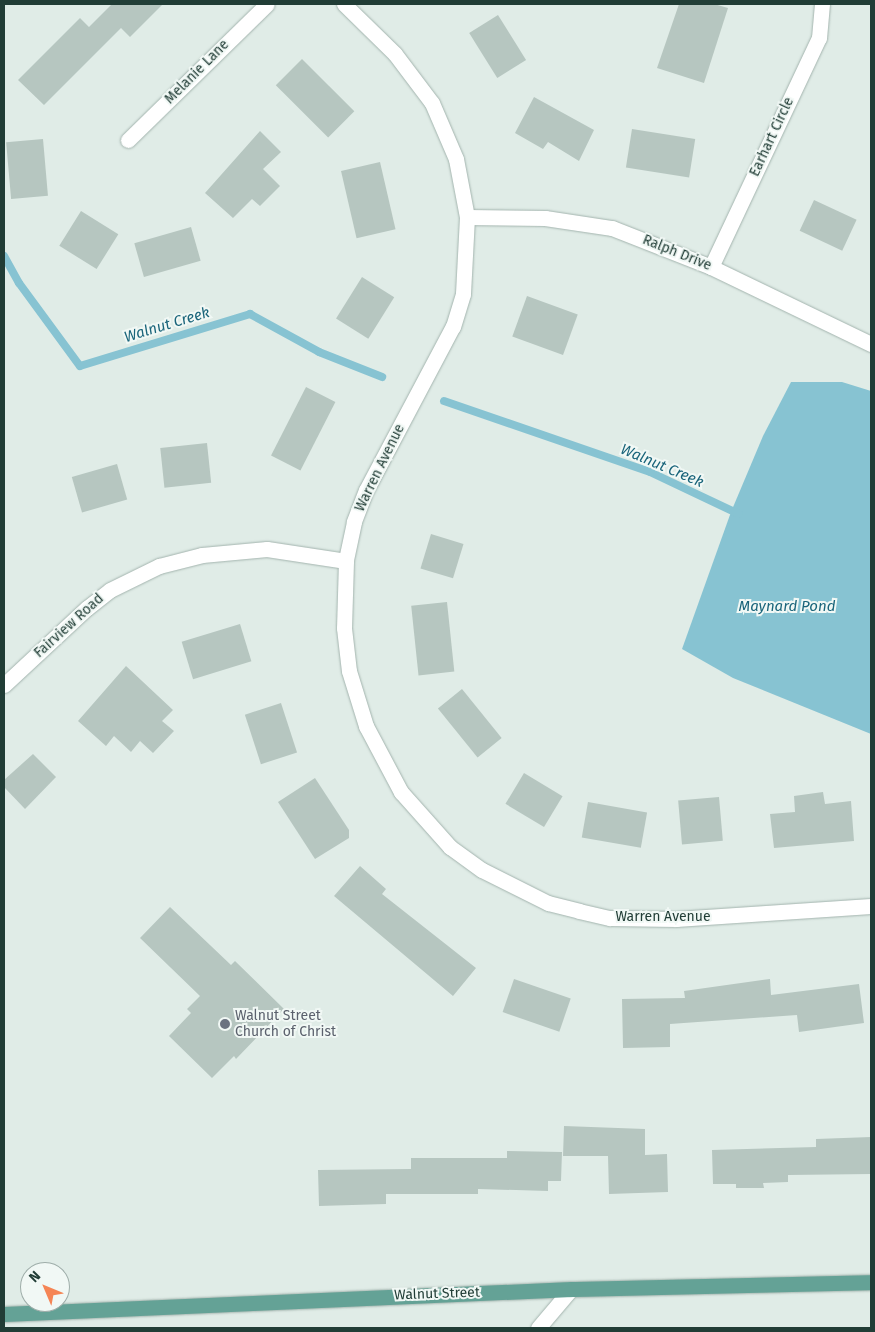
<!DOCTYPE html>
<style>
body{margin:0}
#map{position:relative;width:875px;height:1332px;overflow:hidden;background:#e0ece7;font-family:"Fira Sans",sans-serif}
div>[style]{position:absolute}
.water>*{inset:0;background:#87c3d2}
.stream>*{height:8px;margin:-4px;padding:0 4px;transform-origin:4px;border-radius:4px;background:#87c3d2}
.building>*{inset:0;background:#b6c6c0;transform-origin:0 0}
.roads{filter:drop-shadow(0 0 1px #a3b4ae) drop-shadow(0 0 1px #a3b4ae)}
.minor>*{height:15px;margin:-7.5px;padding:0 7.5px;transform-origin:7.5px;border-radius:7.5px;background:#fff}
.major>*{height:15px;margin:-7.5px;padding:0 7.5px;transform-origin:7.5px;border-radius:7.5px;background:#64a296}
.dots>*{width:14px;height:14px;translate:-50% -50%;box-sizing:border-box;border:2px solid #f1f8f5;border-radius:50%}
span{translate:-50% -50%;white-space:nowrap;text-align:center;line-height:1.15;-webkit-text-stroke:4px #f1f8f5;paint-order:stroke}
.street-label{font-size:14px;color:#213d36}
.worship-label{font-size:14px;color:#5b616d}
.left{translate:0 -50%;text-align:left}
.water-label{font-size:15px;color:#19647a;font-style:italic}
.frame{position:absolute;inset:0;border:5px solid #213d36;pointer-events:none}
.north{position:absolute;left:20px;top:1262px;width:50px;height:50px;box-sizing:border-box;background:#f1f8f5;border:1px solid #9eada9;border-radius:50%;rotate:315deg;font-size:14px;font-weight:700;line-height:20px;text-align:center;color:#213d36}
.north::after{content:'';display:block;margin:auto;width:18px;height:22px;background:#f58555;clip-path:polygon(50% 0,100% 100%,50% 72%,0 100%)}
</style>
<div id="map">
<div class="water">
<i style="clip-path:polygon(791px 382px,842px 382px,871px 391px,871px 734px,733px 678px,682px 649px,731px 512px,763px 436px)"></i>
</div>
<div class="stream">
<i style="left:4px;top:256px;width:31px;rotate:61deg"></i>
<i style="left:19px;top:283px;width:103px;rotate:53.7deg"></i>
<i style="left:80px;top:366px;width:178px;rotate:-17deg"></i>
<i style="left:250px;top:314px;width:79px;rotate:28.8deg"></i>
<i style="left:319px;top:352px;width:68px;rotate:21.6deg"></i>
<i style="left:444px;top:401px;width:218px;rotate:19deg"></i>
<i style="left:650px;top:472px;width:98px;rotate:25.3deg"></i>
</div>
<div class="building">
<i style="clip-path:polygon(112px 4px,163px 4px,130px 37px,121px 28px,44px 105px,18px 80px,80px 18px,89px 27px)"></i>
<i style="clip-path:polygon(679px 4px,714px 4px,728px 8px,704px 83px,657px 68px)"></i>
<i style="left:498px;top:15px;width:53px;height:34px;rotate:58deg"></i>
<i style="left:302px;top:59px;width:74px;height:37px;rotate:45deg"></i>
<i style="clip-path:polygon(534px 97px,594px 130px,579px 161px,548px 142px,543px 149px,515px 133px)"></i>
<i style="left:632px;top:129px;width:64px;height:39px;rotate:9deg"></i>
<i style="clip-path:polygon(260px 131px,281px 152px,263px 169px,280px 186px,260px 206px,252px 199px,233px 218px,205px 193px)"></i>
<i style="left:43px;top:139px;width:57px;height:37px;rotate:85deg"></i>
<i style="left:380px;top:162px;width:69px;height:40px;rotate:77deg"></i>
<i style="left:814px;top:200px;width:47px;height:34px;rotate:25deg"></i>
<i style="left:81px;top:211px;width:44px;height:41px;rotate:32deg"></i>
<i style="left:191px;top:227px;width:35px;height:59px;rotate:74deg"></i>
<i style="left:362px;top:277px;width:38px;height:49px;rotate:32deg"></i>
<i style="left:527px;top:296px;width:54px;height:43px;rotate:20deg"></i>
<i style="left:306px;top:387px;width:33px;height:77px;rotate:27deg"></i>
<i style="left:207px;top:443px;width:40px;height:47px;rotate:84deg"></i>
<i style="left:117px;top:464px;width:37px;height:47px;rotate:74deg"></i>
<i style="left:431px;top:534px;width:34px;height:36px;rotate:17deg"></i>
<i style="left:447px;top:602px;width:70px;height:36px;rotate:84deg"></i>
<i style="left:240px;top:624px;width:39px;height:61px;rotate:73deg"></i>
<i style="clip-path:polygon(126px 666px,173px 710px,162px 721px,174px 731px,153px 753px,140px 741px,131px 752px,114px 736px,106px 746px,78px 721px)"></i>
<i style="left:462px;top:689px;width:63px;height:31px;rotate:51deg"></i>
<i style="left:281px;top:703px;width:52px;height:38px;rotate:72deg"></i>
<i style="clip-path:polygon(33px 754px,56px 777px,25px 809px,4px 787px,4px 780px)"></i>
<i style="left:524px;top:773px;width:45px;height:36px;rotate:31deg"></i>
<i style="clip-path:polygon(315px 778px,349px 830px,349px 838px,315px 859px,278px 802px)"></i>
<i style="clip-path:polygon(823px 792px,825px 804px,851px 801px,854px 841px,774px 848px,770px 814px,795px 812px,794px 796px)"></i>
<i style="left:719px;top:797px;width:44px;height:41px;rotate:85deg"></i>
<i style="left:588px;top:802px;width:60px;height:36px;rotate:10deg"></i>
<i style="clip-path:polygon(360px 866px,386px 889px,382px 894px,476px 968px,453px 996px,334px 896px)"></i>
<i style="clip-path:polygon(170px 907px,231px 965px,235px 961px,284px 1009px,236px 1059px,234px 1056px,212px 1078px,169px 1036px,191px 1013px,187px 1009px,200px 996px,140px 938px)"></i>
<i style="left:514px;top:979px;width:60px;height:35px;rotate:19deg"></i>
<i style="clip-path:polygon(770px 979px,771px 995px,859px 984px,864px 1023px,799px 1032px,797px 1015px,670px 1024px,670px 1047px,623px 1048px,622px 999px,685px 998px,684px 991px)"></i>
<i style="clip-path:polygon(564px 1126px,645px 1129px,645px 1155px,667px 1154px,668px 1192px,609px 1194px,608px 1156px,563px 1156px)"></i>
<i style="clip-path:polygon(871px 1137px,871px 1174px,788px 1175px,788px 1182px,763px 1183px,764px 1188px,736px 1188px,736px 1184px,713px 1184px,712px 1150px,816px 1147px,816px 1139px)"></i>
<i style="clip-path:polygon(507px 1151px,562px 1152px,561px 1181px,548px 1181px,548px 1191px,478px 1189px,478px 1194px,386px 1194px,386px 1204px,319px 1206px,318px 1170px,411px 1169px,411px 1158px,507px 1158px)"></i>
</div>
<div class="roads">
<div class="minor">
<i style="left:344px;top:4px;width:71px;rotate:44.4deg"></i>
<i style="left:395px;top:54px;width:61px;rotate:52.9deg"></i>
<i style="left:432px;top:103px;width:61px;rotate:66.8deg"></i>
<i style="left:456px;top:159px;width:59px;rotate:79.3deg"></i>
<i style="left:467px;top:217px;width:77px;rotate:93deg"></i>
<i style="left:463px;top:294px;width:34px;rotate:107deg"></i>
<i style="left:453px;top:326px;width:186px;rotate:117.9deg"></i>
<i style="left:366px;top:490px;width:34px;rotate:111deg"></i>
<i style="left:354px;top:522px;width:40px;rotate:102deg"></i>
<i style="left:346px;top:561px;width:67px;rotate:91.7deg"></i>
<i style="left:344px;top:628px;width:43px;rotate:83.4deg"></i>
<i style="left:349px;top:671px;width:58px;rotate:72.8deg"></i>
<i style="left:366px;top:726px;width:75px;rotate:62.1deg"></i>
<i style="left:401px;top:792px;width:74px;rotate:48.3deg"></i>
<i style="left:450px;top:847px;width:39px;rotate:36deg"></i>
<i style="left:482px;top:870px;width:74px;rotate:26.6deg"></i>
<i style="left:548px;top:903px;width:32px;rotate:14deg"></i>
<i style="left:579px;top:911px;width:32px;rotate:13deg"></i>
<i style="left:610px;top:918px;width:66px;rotate:0.9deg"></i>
<i style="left:676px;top:919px;width:195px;rotate:-3.8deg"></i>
<i style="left:128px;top:140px;width:194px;rotate:-44.4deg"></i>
<i style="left:467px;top:217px;width:78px;rotate:0.7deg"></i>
<i style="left:545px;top:218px;width:68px;rotate:8.5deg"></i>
<i style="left:612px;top:228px;width:106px;rotate:21.5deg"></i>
<i style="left:711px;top:267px;width:178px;rotate:25.7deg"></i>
<i style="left:711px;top:267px;width:253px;rotate:-64.8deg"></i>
<i style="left:819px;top:38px;width:34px;rotate:-85deg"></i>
<i style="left:4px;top:685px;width:113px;rotate:-42.9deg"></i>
<i style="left:87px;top:608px;width:29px;rotate:-38deg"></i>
<i style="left:110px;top:590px;width:55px;rotate:-26.1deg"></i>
<i style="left:159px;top:566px;width:44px;rotate:-14.3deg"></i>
<i style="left:202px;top:555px;width:65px;rotate:-5.3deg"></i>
<i style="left:267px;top:549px;width:80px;rotate:8.6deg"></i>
<i style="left:538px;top:1328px;width:51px;rotate:-49.8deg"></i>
</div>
<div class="major">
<i style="left:4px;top:1314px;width:568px;rotate:-2.52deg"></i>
<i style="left:571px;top:1289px;width:300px;rotate:-1.3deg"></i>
</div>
</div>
<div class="dots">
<i style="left:225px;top:1024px;background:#6b7280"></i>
</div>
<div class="street-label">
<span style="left:197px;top:72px;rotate:-45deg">Melanie Lane</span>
<span style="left:772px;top:137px;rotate:-65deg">Earhart Circle</span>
<span style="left:677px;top:253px;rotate:22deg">Ralph Drive</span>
<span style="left:380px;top:468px;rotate:-64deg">Warren Avenue</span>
<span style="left:69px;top:626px;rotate:-42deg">Fairview Road</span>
<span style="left:663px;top:917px">Warren Avenue</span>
<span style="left:437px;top:1294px;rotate:-2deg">Walnut Street</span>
</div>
<div class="worship-label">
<span class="left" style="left:235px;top:1024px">Walnut Street<br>Church of Christ</span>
</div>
<div class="water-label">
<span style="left:167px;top:325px;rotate:-17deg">Walnut Creek</span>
<span style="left:662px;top:466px;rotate:23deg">Walnut Creek</span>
<span style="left:787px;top:607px">Maynard Pond</span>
</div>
<div class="frame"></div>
<div class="north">N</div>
</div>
